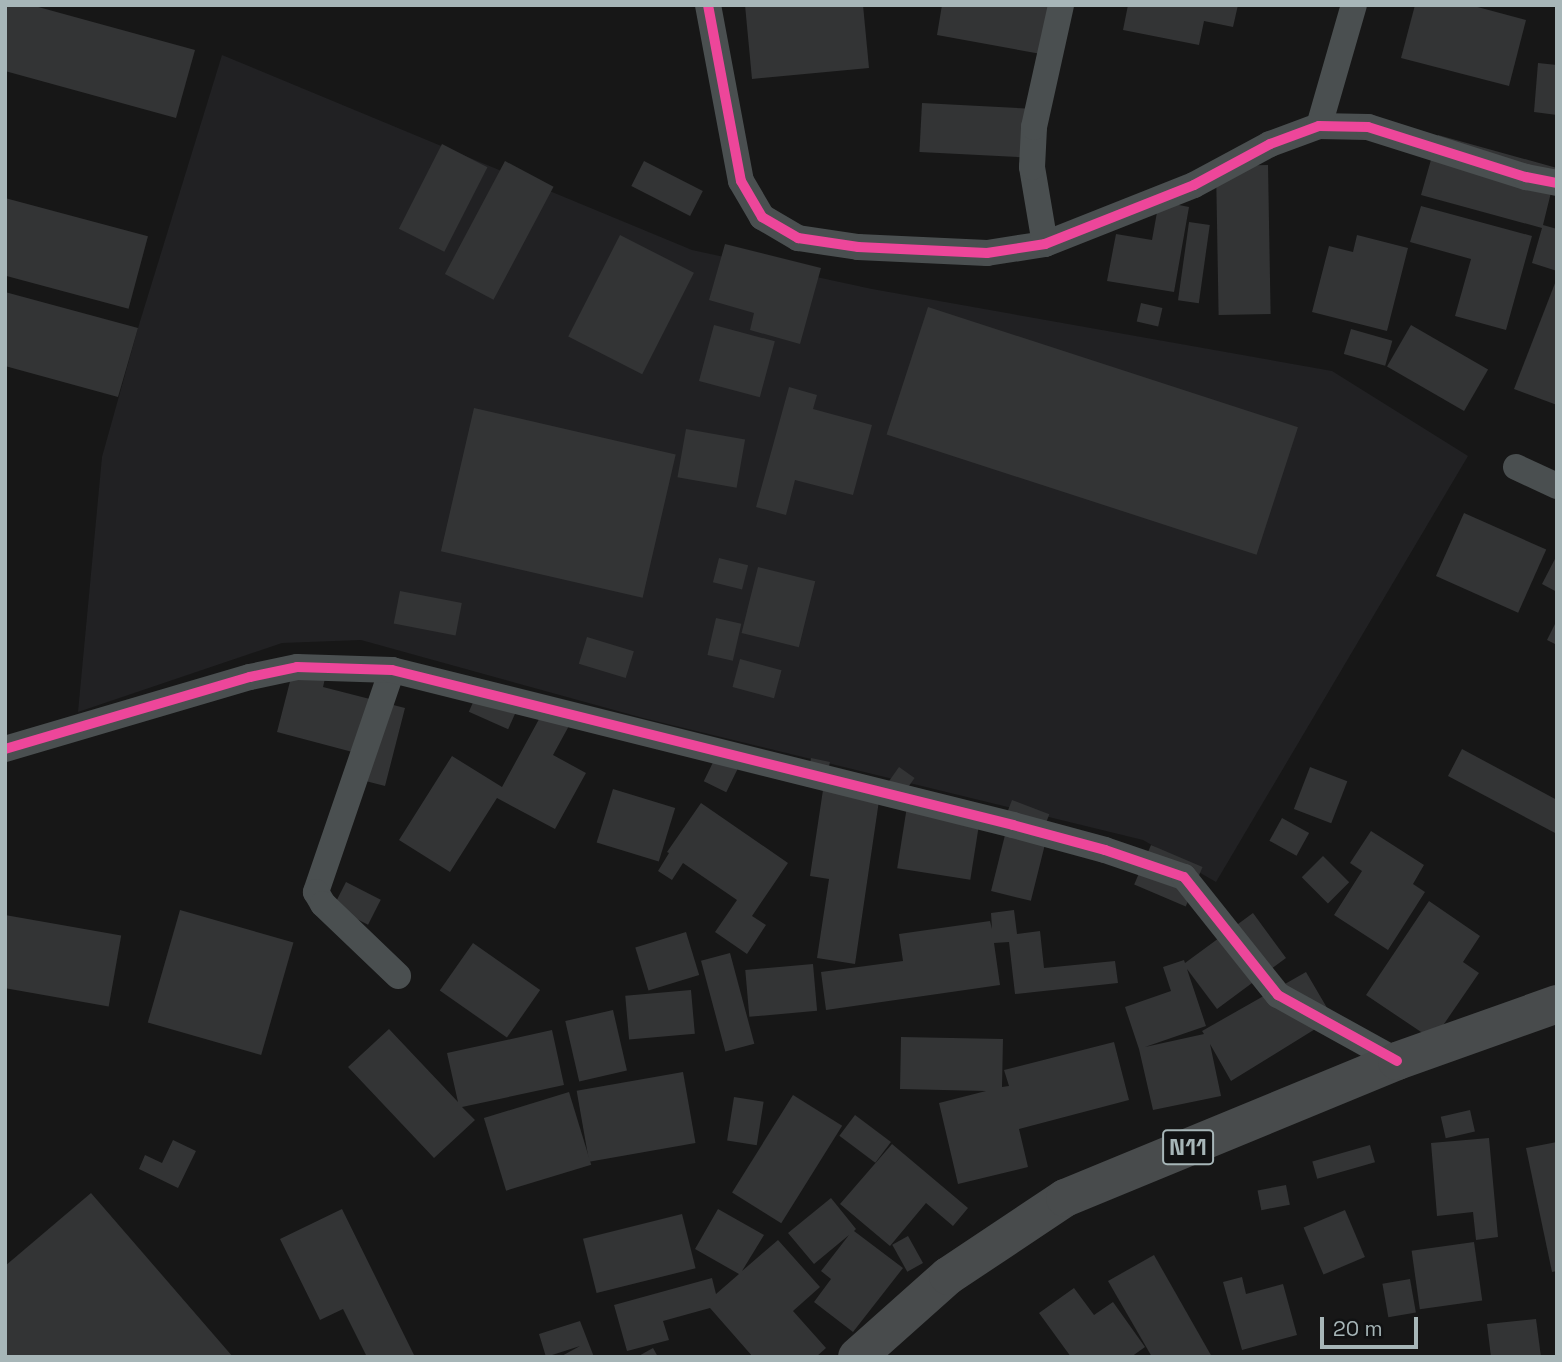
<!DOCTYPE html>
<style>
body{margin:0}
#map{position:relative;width:1562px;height:1362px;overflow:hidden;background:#171717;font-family:"Space Grotesk",sans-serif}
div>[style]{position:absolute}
.built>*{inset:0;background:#212123}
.building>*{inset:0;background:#333435;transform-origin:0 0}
.street>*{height:26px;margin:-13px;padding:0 13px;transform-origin:13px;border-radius:13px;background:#4a4f50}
.highway>*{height:38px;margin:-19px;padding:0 19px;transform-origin:19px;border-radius:19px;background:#484b4c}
.cycleway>*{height:10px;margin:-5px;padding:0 5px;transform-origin:5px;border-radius:5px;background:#ed469a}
span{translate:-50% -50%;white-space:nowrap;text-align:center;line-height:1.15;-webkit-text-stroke:5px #111213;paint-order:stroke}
.shield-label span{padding:2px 5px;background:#111213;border:2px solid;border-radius:5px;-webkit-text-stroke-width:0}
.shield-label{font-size:24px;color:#a7b6b8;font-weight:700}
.frame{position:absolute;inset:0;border:7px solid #a7b6b8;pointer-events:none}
.scale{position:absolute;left:1320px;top:1317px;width:98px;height:32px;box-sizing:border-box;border:4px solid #a7b6b8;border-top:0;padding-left:9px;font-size:21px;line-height:24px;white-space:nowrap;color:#a7b6b8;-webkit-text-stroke:5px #111213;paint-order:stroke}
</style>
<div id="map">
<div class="built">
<i style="clip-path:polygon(222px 55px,692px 250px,872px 289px,1332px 371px,1468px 456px,1216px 882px,1143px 840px,643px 718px,361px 640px,282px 643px,78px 712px,102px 457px,138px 328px)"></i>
</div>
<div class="building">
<i style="clip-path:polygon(5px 5px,31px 5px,195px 50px,176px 118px,5px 71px)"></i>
<i style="clip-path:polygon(745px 5px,863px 5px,869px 68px,752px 79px)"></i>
<i style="clip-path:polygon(942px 5px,1049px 5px,1041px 54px,937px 35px)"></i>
<i style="clip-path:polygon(1128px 5px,1238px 5px,1233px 27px,1204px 21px,1199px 45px,1123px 30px)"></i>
<i style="clip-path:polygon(1415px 5px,1470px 5px,1526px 20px,1509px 86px,1401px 58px)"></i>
<i style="clip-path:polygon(1538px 63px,1557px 65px,1557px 115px,1534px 112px)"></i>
<i style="left:922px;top:103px;width:124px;height:49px;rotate:3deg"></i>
<i style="clip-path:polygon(1438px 135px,1557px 168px,1543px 225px,1557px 229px,1557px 271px,1532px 263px,1542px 228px,1421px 195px)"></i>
<i style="left:442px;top:144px;width:51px;height:95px;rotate:27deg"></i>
<i style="left:505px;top:161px;width:55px;height:128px;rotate:28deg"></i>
<i style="left:644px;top:161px;width:66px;height:28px;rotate:27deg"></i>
<i style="left:1268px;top:165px;width:149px;height:52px;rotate:89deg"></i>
<i style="left:5px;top:198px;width:148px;height:75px;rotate:15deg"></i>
<i style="clip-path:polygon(1159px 201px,1189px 207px,1174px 292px,1107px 281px,1116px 234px,1152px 240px)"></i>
<i style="clip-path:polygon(1421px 206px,1532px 236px,1506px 330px,1455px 316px,1471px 259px,1410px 242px)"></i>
<i style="left:1189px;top:222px;width:21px;height:79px;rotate:8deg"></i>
<i style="left:620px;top:235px;width:83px;height:114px;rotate:27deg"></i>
<i style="clip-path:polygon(1357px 235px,1408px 248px,1387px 331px,1312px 312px,1329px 246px,1353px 252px)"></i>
<i style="clip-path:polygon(725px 244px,821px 268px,800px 344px,750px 330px,754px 313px,709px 300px)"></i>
<i style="clip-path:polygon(1557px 278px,1557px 405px,1514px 389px)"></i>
<i style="clip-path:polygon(5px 292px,138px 328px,118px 397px,5px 366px)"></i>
<i style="left:1141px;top:303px;width:22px;height:19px;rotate:13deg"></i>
<i style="left:928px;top:307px;width:389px;height:134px;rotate:18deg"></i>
<i style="left:714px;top:325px;width:63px;height:58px;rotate:15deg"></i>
<i style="left:1411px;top:325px;width:89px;height:48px;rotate:30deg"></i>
<i style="left:1351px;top:329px;width:43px;height:26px;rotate:16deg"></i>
<i style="clip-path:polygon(789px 387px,817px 395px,813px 409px,872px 425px,853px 495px,795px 480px,786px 515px,756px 507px)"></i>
<i style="left:474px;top:408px;width:207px;height:147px;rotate:13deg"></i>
<i style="left:686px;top:429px;width:60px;height:49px;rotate:10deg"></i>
<i style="left:1464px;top:513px;width:90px;height:69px;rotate:24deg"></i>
<i style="clip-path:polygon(1557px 555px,1557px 592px,1542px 584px)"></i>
<i style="left:719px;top:558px;width:30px;height:25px;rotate:14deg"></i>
<i style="left:758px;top:567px;width:59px;height:68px;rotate:14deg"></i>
<i style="left:400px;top:591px;width:63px;height:33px;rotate:11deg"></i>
<i style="left:716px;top:618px;width:26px;height:38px;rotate:13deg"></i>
<i style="clip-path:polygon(1557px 620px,1557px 645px,1547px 640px)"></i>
<i style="left:587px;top:637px;width:49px;height:28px;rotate:17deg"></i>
<i style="left:740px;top:659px;width:43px;height:29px;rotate:15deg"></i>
<i style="clip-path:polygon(295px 662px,327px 670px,323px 687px,405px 708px,385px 786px,354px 778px,360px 754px,277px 732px)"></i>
<i style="left:479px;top:689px;width:43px;height:25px;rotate:24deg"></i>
<i style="clip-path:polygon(544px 710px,570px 724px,553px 755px,586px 773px,555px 829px,497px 798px,450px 872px,399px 840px,452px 756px,502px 787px)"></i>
<i style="left:720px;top:748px;width:25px;height:37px;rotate:26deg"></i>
<i style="clip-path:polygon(1462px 749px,1557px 800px,1557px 834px,1448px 776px)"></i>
<i style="clip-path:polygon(811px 758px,830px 762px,826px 779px,881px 787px,855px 964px,817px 958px,829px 879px,810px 876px,823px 790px,805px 786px)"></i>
<i style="left:899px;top:767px;width:19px;height:27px;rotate:35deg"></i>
<i style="left:1310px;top:767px;width:40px;height:45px;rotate:21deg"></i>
<i style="left:613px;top:789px;width:65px;height:56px;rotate:17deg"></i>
<i style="left:908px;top:800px;width:74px;height:69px;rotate:9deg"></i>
<i style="left:1012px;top:800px;width:40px;height:19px;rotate:21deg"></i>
<i style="clip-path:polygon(701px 803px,788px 863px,752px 916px,766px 925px,747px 954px,715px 932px,737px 900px,683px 863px,672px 880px,658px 871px,669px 853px,667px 852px)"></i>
<i style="left:1282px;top:818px;width:31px;height:26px;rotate:29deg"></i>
<i style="left:1008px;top:823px;width:41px;height:70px;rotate:14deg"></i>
<i style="clip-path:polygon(1371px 831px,1424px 865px,1413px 884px,1425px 892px,1388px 950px,1334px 915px,1362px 871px,1350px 863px)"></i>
<i style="left:1151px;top:845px;width:56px;height:43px;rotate:23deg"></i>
<i style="left:1323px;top:856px;width:37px;height:30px;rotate:45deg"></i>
<i style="left:346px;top:882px;width:39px;height:28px;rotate:27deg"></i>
<i style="clip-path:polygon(1429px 901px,1480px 936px,1463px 962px,1479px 973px,1433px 1040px,1366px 995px)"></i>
<i style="left:180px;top:910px;width:118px;height:117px;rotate:16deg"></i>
<i style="clip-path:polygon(1014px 910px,1017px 934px,1040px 931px,1044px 968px,1115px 961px,1118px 983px,1015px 994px,1009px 942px,994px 943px,1000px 985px,826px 1010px,821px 972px,903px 961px,899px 934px,990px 921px,992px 929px,991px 913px)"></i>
<i style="clip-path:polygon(1253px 913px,1286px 958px,1217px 1009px,1187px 969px,1206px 1026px,1145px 1047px,1204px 1034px,1202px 1031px,1306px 972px,1333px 1018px,1231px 1081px,1210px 1044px,1221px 1096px,1153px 1110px,1139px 1049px,1125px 1007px,1171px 991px,1163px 967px,1184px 960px,1185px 963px)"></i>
<i style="left:5px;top:915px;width:118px;height:72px;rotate:10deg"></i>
<i style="left:686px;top:932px;width:45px;height:53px;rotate:73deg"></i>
<i style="left:473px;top:943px;width:82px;height:58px;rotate:35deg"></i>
<i style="left:730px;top:953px;width:94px;height:30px;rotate:75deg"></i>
<i style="left:813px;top:964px;width:47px;height:68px;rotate:85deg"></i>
<i style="left:691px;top:990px;width:44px;height:66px;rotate:85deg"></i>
<i style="left:613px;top:1010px;width:62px;height:49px;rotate:77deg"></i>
<i style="clip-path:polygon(389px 1029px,458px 1102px,447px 1053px,552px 1030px,564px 1085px,462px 1107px,475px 1120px,434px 1158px,348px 1067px)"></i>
<i style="clip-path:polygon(901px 1037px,1003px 1039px,1002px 1087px,1009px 1086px,1004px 1070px,1114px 1042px,1129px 1100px,1019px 1129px,1028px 1167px,958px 1184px,939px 1103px,986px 1091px,900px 1089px)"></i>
<i style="left:683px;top:1072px;width:72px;height:108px;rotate:80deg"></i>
<i style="left:569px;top:1092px;width:76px;height:89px;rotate:73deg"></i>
<i style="left:793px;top:1095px;width:58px;height:115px;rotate:32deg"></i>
<i style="left:734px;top:1097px;width:30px;height:44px;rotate:9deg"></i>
<i style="left:1470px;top:1110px;width:22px;height:30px;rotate:77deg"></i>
<i style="left:855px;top:1115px;width:45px;height:26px;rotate:37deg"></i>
<i style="clip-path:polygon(1489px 1138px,1498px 1237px,1476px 1240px,1473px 1212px,1437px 1216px,1431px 1143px)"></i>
<i style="clip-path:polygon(173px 1140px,196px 1151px,178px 1188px,139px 1169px,145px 1155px,162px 1163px)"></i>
<i style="clip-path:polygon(1557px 1142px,1557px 1271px,1552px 1272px,1526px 1148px)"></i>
<i style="clip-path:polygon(892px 1144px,968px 1208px,953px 1226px,926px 1203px,890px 1246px,840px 1204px)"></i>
<i style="left:1370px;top:1145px;width:18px;height:60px;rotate:74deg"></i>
<i style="left:1286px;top:1185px;width:20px;height:29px;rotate:79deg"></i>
<i style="clip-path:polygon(91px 1193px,233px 1357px,5px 1357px,5px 1266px)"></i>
<i style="clip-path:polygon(831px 1198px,856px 1229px,854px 1231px,903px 1268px,853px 1332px,814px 1302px,831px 1279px,821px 1271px,849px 1235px,814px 1264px,788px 1233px)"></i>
<i style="clip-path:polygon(342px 1209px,415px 1357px,367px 1357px,343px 1309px,320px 1320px,280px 1239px)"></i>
<i style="clip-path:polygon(718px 1209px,764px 1235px,742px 1271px,778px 1240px,820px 1287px,793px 1311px,826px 1348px,816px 1357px,753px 1357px,710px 1308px,663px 1321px,669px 1340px,627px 1351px,614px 1305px,712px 1278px,716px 1294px,739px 1274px,695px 1249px)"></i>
<i style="left:1345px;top:1210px;width:51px;height:45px;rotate:67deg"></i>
<i style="left:682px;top:1214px;width:56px;height:102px;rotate:76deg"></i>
<i style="left:908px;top:1236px;width:31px;height:18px;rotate:61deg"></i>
<i style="left:1474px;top:1242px;width:59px;height:63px;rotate:82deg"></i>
<i style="clip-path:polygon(1154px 1255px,1212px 1357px,1152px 1357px,1108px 1281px)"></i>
<i style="clip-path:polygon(1242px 1277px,1246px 1294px,1283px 1284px,1297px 1335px,1242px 1350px,1223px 1282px)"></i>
<i style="left:1410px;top:1279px;width:34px;height:28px;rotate:80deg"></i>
<i style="clip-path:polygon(1074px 1288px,1094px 1315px,1113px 1302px,1145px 1347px,1131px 1357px,1071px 1357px,1039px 1313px)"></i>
<i style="clip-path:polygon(1536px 1319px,1541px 1357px,1491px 1357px,1487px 1324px)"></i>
<i style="clip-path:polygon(580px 1321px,594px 1357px,560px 1357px,580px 1346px,546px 1357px,539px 1334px)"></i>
<i style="clip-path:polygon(653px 1348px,658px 1357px,637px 1357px)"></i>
</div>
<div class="street">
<i style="left:708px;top:5px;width:179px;rotate:79.4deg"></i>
<i style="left:741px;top:181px;width:42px;rotate:59.7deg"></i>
<i style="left:762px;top:217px;width:42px;rotate:30.3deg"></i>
<i style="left:798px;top:238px;width:61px;rotate:8.5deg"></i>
<i style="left:858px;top:247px;width:129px;rotate:2.7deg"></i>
<i style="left:987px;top:253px;width:59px;rotate:-8.8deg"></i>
<i style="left:1045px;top:244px;width:160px;rotate:-21.6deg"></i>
<i style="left:1194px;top:185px;width:86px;rotate:-28.3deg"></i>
<i style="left:1270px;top:144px;width:52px;rotate:-20.2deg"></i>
<i style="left:1319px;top:126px;width:49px;rotate:1.2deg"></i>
<i style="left:1368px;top:127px;width:166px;rotate:17.6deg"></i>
<i style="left:1526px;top:177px;width:32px;rotate:11deg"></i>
<i style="left:1319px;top:126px;width:126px;rotate:-73.9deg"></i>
<i style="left:1045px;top:244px;width:78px;rotate:-99.6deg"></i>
<i style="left:1032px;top:167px;width:40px;rotate:-87.1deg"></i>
<i style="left:1034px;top:127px;width:125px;rotate:-77.5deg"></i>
<i style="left:1516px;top:467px;width:45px;rotate:24.9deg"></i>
<i style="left:392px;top:670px;width:235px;rotate:108.9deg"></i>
<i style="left:316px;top:892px;width:14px;rotate:60deg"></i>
<i style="left:323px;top:904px;width:104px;rotate:43.8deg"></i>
<i style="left:5px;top:749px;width:255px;rotate:-16.4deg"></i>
<i style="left:250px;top:677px;width:48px;rotate:-12deg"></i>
<i style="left:297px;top:667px;width:95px;rotate:1.8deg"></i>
<i style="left:392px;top:670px;width:640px;rotate:14.01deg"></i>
<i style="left:1013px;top:825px;width:95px;rotate:15.2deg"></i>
<i style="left:1105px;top:850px;width:83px;rotate:18.9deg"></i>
<i style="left:1184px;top:877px;width:151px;rotate:51.5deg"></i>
<i style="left:1278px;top:995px;width:136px;rotate:29deg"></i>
</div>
<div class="highway">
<i style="left:857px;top:1357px;width:122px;rotate:-41.7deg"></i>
<i style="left:948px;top:1276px;width:141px;rotate:-33.7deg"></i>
<i style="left:1065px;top:1198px;width:359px;rotate:-22.4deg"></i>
<i style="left:1397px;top:1061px;width:170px;rotate:-19.6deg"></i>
</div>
<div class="cycleway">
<i style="left:708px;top:5px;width:179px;rotate:79.4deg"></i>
<i style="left:741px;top:181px;width:42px;rotate:59.7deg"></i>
<i style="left:762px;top:217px;width:42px;rotate:30.3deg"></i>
<i style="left:798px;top:238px;width:61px;rotate:8.5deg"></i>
<i style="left:858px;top:247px;width:129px;rotate:2.7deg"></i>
<i style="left:987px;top:253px;width:59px;rotate:-8.8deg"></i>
<i style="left:1045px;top:244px;width:160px;rotate:-21.6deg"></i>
<i style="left:1194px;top:185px;width:86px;rotate:-28.3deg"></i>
<i style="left:1270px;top:144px;width:52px;rotate:-20.2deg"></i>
<i style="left:1319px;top:126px;width:49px;rotate:1.2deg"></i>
<i style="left:1368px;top:127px;width:166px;rotate:17.6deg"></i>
<i style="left:1526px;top:177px;width:32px;rotate:11deg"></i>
<i style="left:5px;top:749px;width:255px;rotate:-16.4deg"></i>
<i style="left:250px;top:677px;width:48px;rotate:-12deg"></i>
<i style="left:297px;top:667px;width:95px;rotate:1.8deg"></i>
<i style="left:392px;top:670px;width:640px;rotate:14.01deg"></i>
<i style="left:1013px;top:825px;width:95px;rotate:15.2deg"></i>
<i style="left:1105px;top:850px;width:83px;rotate:18.9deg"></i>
<i style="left:1184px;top:877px;width:151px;rotate:51.5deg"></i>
<i style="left:1278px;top:995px;width:136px;rotate:29deg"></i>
</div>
<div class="shield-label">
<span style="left:1188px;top:1147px">N11</span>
</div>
<div class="frame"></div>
<div class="scale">20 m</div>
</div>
